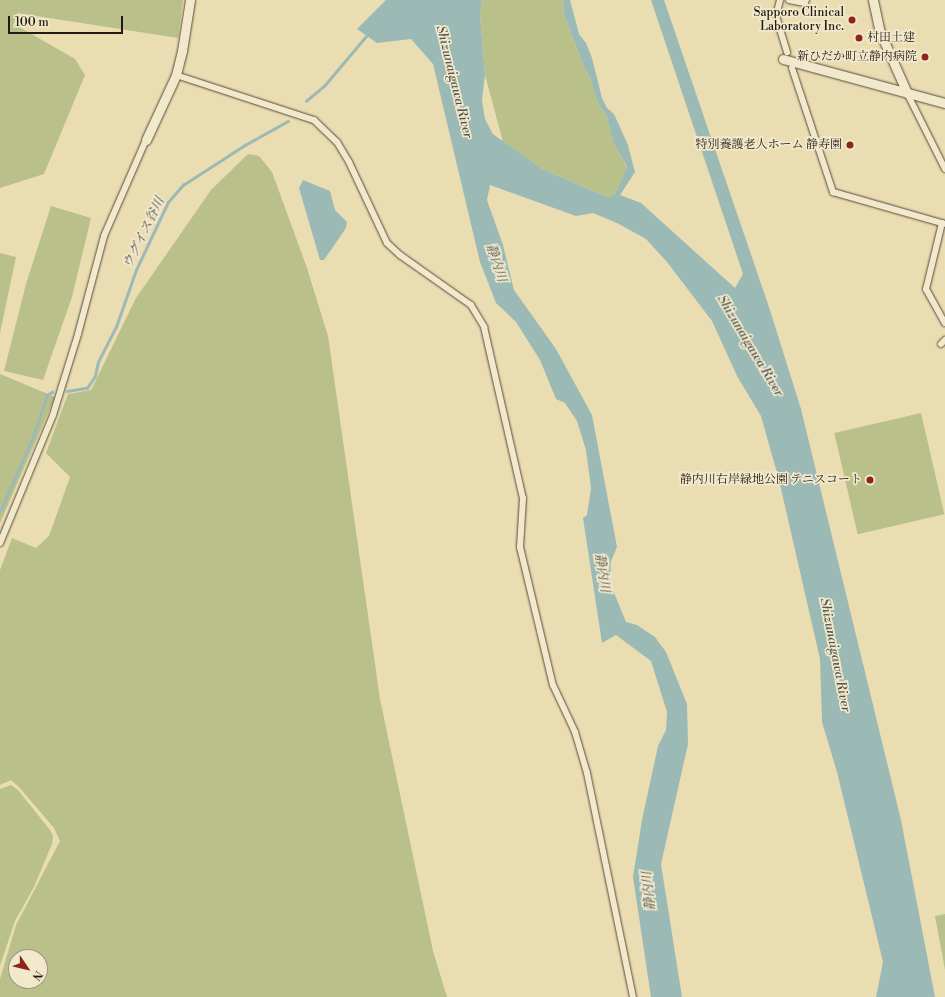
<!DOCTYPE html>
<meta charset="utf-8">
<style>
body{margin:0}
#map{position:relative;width:945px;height:997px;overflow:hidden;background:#ebddb2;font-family:"Libre Bodoni","Noto Serif JP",serif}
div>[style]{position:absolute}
.green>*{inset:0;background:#bac08a;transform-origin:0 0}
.water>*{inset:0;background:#9bbab5}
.stream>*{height:2.5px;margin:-1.25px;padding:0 1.25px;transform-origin:1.25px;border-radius:1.25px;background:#9bbab5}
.roads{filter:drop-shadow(0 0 1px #554b3a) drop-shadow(0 0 1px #554b3a)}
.street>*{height:6px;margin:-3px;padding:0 3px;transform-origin:3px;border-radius:3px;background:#f2e9cd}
.secondary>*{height:9px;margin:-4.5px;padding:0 4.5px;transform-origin:4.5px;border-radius:4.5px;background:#f2e9cd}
.dots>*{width:11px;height:11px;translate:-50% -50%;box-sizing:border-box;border:2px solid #f2e9cd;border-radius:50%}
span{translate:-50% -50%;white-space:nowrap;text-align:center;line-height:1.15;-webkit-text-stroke:3.5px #f2e9cd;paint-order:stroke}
.poi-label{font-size:12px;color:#231a12}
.right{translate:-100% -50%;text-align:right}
.left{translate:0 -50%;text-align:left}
.water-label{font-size:13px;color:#4d524b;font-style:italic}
.north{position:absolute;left:8px;top:949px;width:40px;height:40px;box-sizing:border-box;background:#f2e9cd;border:1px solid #9f9682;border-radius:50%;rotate:125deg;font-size:11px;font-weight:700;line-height:16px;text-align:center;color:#231a12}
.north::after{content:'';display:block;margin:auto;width:14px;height:18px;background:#8f2418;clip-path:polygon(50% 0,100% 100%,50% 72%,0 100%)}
.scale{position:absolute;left:8px;top:16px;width:115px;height:18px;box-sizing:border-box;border:2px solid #231a12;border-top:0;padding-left:5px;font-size:12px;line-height:14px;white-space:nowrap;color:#231a12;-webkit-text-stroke:3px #f2e9cd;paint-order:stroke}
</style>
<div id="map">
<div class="green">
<i style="clip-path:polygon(0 0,183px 0,178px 38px,17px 13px,14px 24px,75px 59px,85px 75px,44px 174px,0 188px)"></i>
<i style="clip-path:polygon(482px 0,563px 0,564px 14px,583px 65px,590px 78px,598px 104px,606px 114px,613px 142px,627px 168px,615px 194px,607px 197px,542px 169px,503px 142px,485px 75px,480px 15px)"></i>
<i style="clip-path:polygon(evenodd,248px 154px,259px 156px,272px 172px,307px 268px,328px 336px,380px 699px,433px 951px,447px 997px,0 997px,0 979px,16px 925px,60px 841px,54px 828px,19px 787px,11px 780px,0 785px,0 570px,12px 538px,36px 548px,49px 536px,70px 477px,46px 453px,68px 394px,91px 390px,136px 298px,211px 190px,248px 154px,16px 957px,40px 957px,40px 981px,16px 981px,16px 957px)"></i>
<i style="clip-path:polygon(51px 206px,91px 218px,72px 297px,43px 380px,4px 371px,26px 284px)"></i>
<i style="clip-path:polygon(0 253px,16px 257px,0 333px)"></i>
<i style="clip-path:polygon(0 374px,55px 397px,0 523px)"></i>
<i style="left:921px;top:413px;width:104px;height:89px;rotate:77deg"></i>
<i style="clip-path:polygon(11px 785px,18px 790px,50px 830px,53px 836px,52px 844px,34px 887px,15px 921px,0 966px,0 789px)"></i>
<i style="clip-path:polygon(945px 914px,945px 970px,935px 916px)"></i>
</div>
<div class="water">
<i style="clip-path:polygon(386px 0,482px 0,480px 15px,485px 75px,482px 100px,485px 119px,493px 134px,542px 169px,607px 197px,615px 194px,627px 167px,613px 142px,606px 114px,598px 104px,590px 78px,583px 65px,564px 14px,563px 0,570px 0,579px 34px,586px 43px,592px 58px,602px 98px,607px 108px,614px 114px,628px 145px,635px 172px,620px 195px,641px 203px,735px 288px,743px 274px,651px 0,664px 0,769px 307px,801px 409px,901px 820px,935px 997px,876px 997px,883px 962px,837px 772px,822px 722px,820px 659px,779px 480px,761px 416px,737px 376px,712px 321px,667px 262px,646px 239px,617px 223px,593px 213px,576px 216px,490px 185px,487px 200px,503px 245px,514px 290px,556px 349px,592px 415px,617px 547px,611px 561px,610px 583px,626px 622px,637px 625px,655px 637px,666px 652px,687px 704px,688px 744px,661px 864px,682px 997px,651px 997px,633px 877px,642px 820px,658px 746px,666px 730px,667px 712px,651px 661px,616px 635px,602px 643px,583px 518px,587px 515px,591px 488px,586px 450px,577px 421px,565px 403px,556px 399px,540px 360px,516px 322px,496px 303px,480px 262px,433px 64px,411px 39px,377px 43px,357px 29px)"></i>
<i style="clip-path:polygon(303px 180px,330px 191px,335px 210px,347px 222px,346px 228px,324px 260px,320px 260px,299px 188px)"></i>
</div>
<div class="stream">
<i style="left:306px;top:101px;width:23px;rotate:-40deg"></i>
<i style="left:324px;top:86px;width:68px;rotate:-49.8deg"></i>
<i style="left:67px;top:391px;width:20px;rotate:-9deg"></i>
<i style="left:87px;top:388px;width:14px;rotate:-56deg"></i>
<i style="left:95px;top:376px;width:14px;rotate:-78deg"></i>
<i style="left:98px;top:362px;width:39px;rotate:-63deg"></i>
<i style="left:116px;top:327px;width:60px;rotate:-70.7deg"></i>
<i style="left:136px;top:270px;width:75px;rotate:-64.8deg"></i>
<i style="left:168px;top:202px;width:23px;rotate:-49deg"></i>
<i style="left:183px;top:185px;width:74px;rotate:-32.8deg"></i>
<i style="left:245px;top:145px;width:49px;rotate:-29.2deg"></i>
<i style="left:0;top:512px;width:82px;rotate:-66.3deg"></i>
<i style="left:33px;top:437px;width:44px;rotate:-71.6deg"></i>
<i style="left:47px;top:395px;width:6px;rotate:-31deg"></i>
</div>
<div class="roads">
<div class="street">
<i style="left:780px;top:0;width:16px;rotate:104deg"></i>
<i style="left:776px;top:16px;width:38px;rotate:73deg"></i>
<i style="left:789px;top:0;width:16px;rotate:11deg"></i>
<i style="left:805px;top:3px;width:3px;rotate:-72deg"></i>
<i style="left:792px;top:68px;width:131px;rotate:71.7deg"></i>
<i style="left:833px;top:192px;width:116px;rotate:15.9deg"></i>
<i style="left:176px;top:75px;width:145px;rotate:18.1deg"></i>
<i style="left:314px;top:120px;width:32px;rotate:44deg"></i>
<i style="left:337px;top:142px;width:23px;rotate:59deg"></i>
<i style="left:349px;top:162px;width:89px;rotate:64.9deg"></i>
<i style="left:387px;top:243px;width:18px;rotate:43deg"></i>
<i style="left:400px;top:255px;width:87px;rotate:35.2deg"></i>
<i style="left:471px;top:305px;width:26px;rotate:59deg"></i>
<i style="left:484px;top:327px;width:175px;rotate:77.2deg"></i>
<i style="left:523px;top:498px;width:49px;rotate:93.5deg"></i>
<i style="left:520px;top:547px;width:142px;rotate:76.6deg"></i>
<i style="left:553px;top:685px;width:52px;rotate:64.9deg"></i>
<i style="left:575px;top:732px;width:43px;rotate:73.7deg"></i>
<i style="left:587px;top:773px;width:229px;rotate:78.4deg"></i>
<i style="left:907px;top:93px;width:85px;rotate:63.4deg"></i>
<i style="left:942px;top:223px;width:68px;rotate:103.6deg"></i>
<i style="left:926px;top:289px;width:39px;rotate:61deg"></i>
<i style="left:941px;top:344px;width:6px;rotate:-45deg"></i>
<i style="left:0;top:543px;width:139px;rotate:-67.5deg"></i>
<i style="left:53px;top:415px;width:85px;rotate:-72.8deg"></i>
<i style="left:78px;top:334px;width:101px;rotate:-75.1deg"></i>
<i style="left:104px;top:236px;width:105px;rotate:-66.4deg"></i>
</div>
<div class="secondary">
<i style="left:873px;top:0;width:33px;rotate:78deg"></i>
<i style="left:880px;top:32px;width:67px;rotate:66.1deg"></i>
<i style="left:783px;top:59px;width:168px;rotate:15.2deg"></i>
<i style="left:146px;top:140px;width:72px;rotate:-65.2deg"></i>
<i style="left:176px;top:75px;width:25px;rotate:-76deg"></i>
<i style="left:182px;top:51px;width:52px;rotate:-81.1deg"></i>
</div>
</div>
<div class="dots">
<i style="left:852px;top:20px;background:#8f2418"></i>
<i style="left:859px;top:38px;background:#8f2418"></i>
<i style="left:925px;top:57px;background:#8f2418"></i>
<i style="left:850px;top:145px;background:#8f2418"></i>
<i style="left:870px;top:480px;background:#8f2418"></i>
</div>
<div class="poi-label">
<span class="right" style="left:844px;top:20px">Sapporo Clinical<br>Laboratory Inc.</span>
<span class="left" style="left:867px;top:38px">村田土建</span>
<span class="right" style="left:917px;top:57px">新ひだか町立静内病院</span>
<span class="right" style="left:842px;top:145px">特別養護老人ホーム 静寿園</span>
<span class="right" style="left:862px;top:480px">静内川右岸緑地公園 テニスコート</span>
</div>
<div class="water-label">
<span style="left:454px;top:82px;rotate:76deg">Shizunaigawa River</span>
<span style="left:144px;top:233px;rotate:-64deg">ウグイス谷川</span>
<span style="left:496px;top:263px;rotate:72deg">静内川</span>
<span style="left:750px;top:346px;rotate:59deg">Shizunaigawa River</span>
<span style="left:602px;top:573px;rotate:81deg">静内川</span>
<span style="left:835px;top:655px;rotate:79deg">Shizunaigawa River</span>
<span style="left:649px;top:891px;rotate:-96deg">静内川</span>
</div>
<div class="north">N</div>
<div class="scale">100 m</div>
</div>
